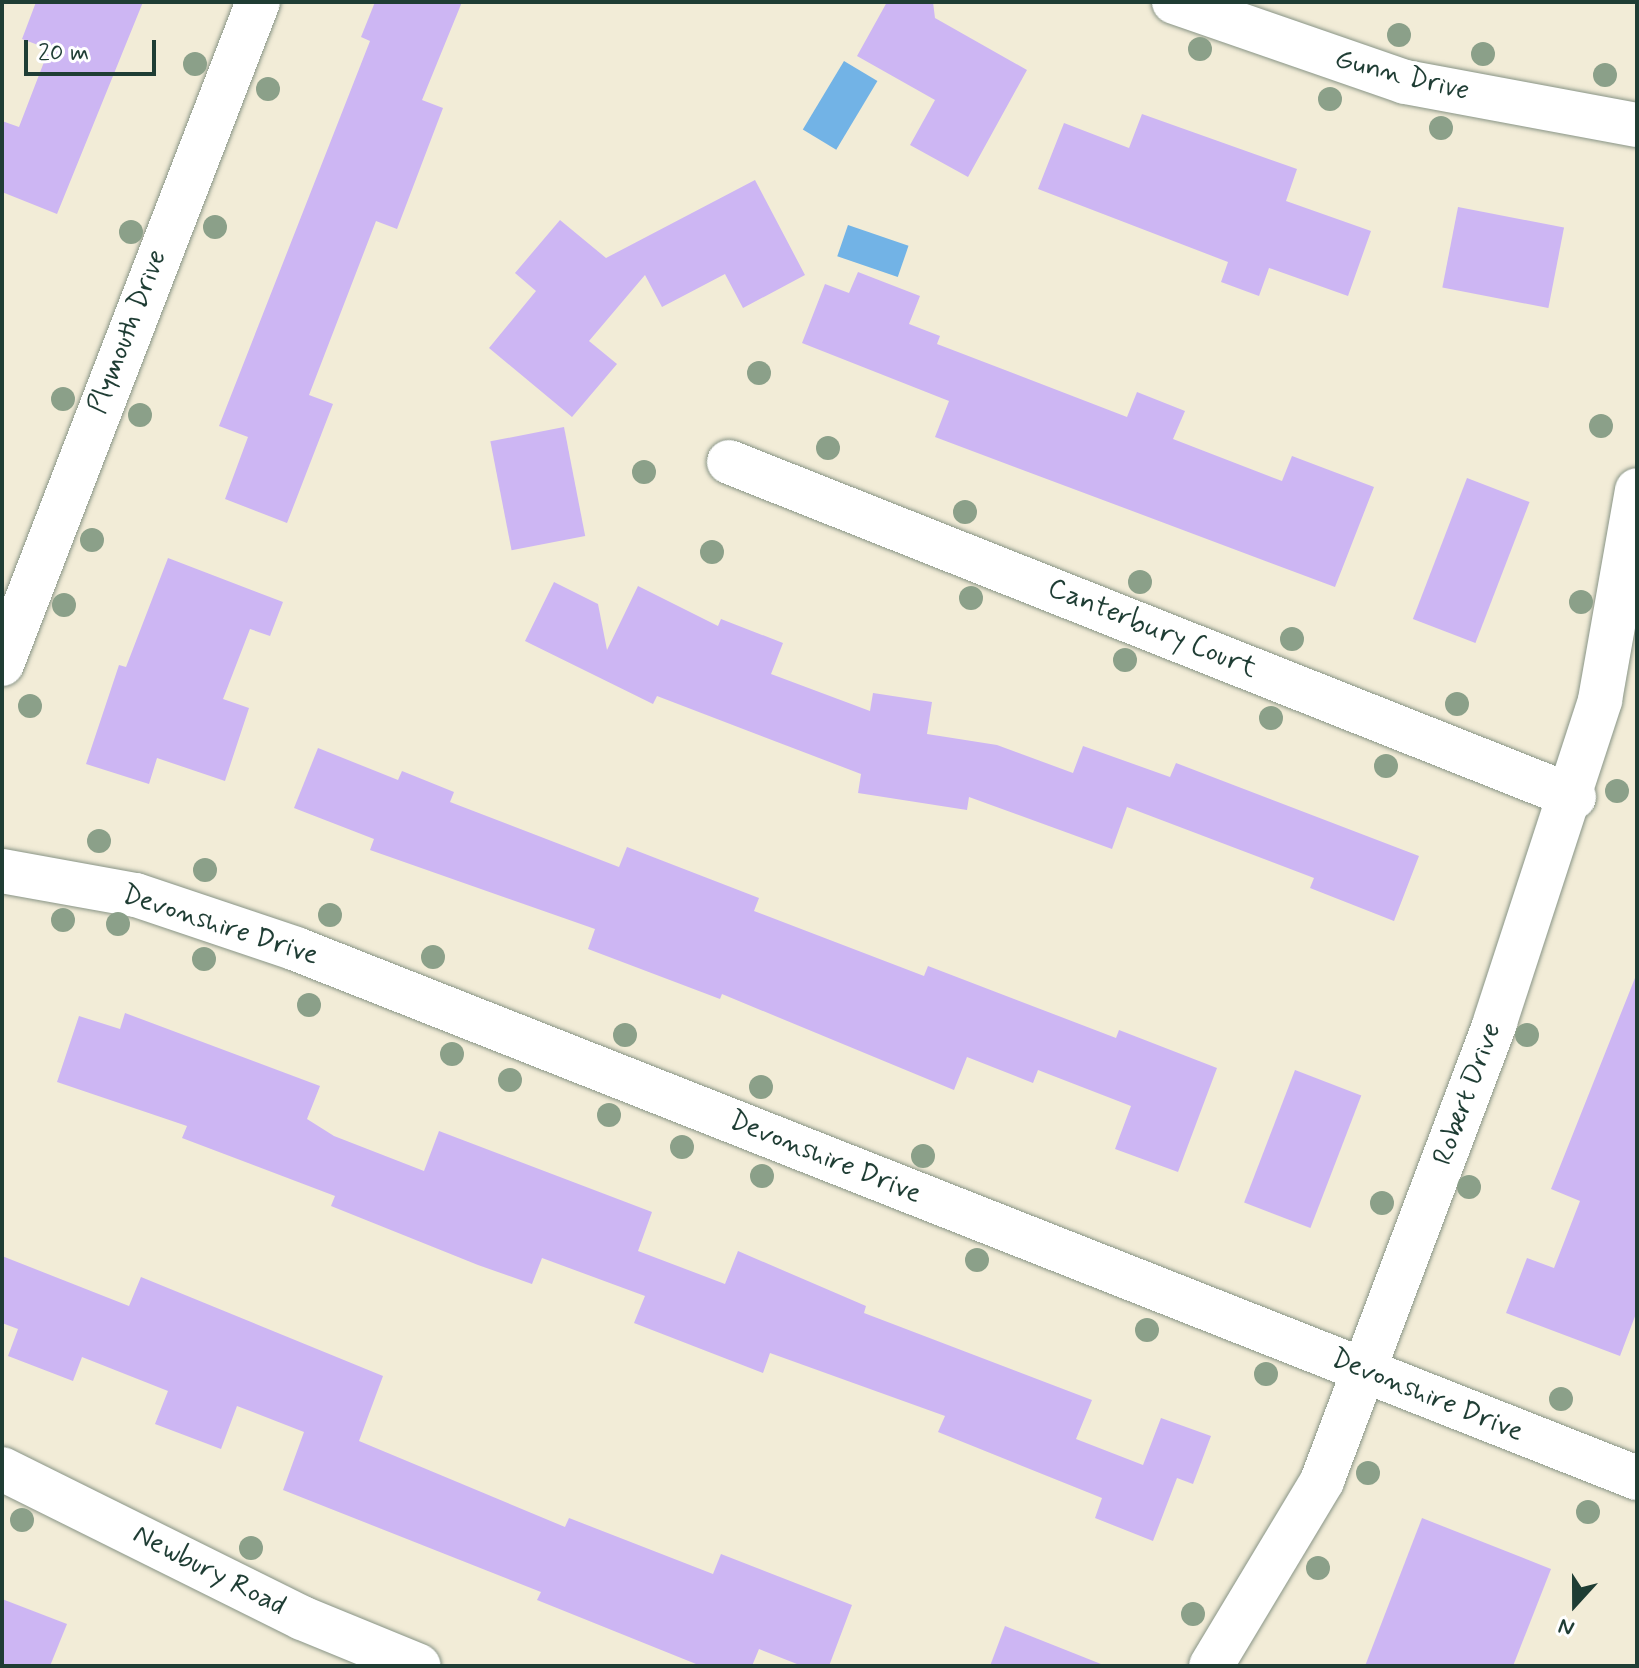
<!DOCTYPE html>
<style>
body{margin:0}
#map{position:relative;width:1639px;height:1668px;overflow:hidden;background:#f2ecd7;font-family:Mynerve,sans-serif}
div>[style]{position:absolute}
.water>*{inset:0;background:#72b3e6;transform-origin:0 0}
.building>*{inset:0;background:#cdb6f3;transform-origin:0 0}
.roads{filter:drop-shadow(0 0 2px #889486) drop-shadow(0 0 2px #889486)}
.minor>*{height:44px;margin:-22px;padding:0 22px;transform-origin:22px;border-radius:22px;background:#fff}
.trees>*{width:24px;height:24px;margin:-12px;border-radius:50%;background:#8ba089}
span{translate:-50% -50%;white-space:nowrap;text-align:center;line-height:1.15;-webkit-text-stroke:7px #fff;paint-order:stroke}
.street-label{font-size:28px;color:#1f3d34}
.frame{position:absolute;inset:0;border:4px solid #1f3d34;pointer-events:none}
.north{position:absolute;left:1535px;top:1564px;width:80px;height:80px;-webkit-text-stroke:6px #fff;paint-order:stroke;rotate:201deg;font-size:22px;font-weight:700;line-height:32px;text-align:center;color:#1f3d34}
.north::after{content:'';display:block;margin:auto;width:28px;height:36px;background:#1f3d34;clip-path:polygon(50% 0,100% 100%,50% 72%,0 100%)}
.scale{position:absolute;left:24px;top:40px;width:132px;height:36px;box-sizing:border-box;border:4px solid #1f3d34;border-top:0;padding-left:10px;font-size:24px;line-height:28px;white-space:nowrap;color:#1f3d34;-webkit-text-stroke:6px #fff;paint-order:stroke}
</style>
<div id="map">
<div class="water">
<i style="left:844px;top:61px;width:39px;height:80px;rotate:31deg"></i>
<i style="left:848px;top:225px;width:64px;height:33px;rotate:19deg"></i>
</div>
<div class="building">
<i style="clip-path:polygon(36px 2px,143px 2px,57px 214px,2px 192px,2px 121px,19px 127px,49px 49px,22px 39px)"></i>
<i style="clip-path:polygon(375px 2px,462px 2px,422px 100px,443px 108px,397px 229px,376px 221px,309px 395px,333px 404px,287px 523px,225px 499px,248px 437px,219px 426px,370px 41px,361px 37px)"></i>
<i style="clip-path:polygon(887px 2px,933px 2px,935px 18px,1027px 70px,968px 177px,910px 145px,935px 100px,857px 56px)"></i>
<i style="clip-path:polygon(1142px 114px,1297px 169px,1286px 201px,1371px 231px,1348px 296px,1269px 268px,1259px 296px,1221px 282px,1228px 262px,1038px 189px,1064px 123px,1129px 148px)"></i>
<i style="clip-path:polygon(755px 180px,805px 275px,743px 308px,725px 274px,662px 307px,645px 275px,589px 341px,617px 364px,572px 417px,489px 348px,536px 291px,515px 273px,560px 220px,606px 258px)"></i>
<i style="left:1458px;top:207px;width:108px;height:82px;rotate:11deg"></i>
<i style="clip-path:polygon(858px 272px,920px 296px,909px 324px,940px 336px,937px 344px,1127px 417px,1137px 392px,1185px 411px,1173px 439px,1282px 481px,1292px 456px,1374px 487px,1335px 587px,935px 437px,949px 401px,802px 343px,825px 284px,849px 293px)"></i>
<i style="left:564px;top:427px;width:111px;height:75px;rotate:79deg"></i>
<i style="left:1467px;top:478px;width:67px;height:151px;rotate:21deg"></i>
<i style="clip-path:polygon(168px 558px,283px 602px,270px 636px,250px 629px,223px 699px,249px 708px,225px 781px,157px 758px,149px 784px,86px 764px,119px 665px,126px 667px)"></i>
<i style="clip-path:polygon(554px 582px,598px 604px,607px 650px,638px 586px,718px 626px,721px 619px,783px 643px,771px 674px,870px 711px,873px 693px,932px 702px,927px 734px,997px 745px,1073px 773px,1083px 746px,1170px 777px,1176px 763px,1419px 856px,1394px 921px,1310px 888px,1314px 878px,1127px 807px,1112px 849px,969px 797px,967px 810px,858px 793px,861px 774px,657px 696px,653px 704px,525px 641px)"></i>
<i style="clip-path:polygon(318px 748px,398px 780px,402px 771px,454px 792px,450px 802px,619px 867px,627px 847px,759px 898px,754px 911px,924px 976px,928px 966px,1116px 1038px,1119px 1030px,1217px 1068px,1178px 1172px,1115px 1149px,1131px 1106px,1038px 1070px,1033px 1083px,967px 1057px,954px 1090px,722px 994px,720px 999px,588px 949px,595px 929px,370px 850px,374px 839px,294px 808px)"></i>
<i style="clip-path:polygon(1635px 978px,1637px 1311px,1620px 1356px,1506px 1313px,1527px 1258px,1554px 1268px,1580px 1201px,1551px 1189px)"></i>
<i style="clip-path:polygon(125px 1013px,320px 1086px,307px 1119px,334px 1136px,424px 1171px,439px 1131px,652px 1212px,638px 1251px,725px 1284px,738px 1251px,866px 1306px,864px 1313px,1092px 1400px,1076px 1439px,1143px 1465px,1161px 1418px,1211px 1436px,1193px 1484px,1177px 1478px,1153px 1541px,1095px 1518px,1102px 1498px,938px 1432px,945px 1416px,770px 1353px,763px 1373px,634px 1323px,645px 1296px,542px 1258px,532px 1284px,478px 1265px,331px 1206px,335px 1196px,182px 1138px,187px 1126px,57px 1082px,79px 1016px,120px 1029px)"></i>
<i style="left:1295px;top:1070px;width:71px;height:142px;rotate:21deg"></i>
<i style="clip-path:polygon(2px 1256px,129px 1306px,141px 1277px,383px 1376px,359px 1441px,565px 1527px,569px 1518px,713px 1574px,721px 1554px,852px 1605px,829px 1666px,802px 1666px,759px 1649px,752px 1666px,701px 1666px,537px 1600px,541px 1592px,283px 1490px,304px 1432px,237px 1406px,221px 1449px,155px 1424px,168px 1391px,82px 1357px,73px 1381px,8px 1356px,18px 1329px,2px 1323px)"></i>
<i style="clip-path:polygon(1422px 1518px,1551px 1569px,1513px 1666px,1365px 1666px)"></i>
<i style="clip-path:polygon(2px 1599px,67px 1624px,50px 1666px,2px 1666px)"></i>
<i style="clip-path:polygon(1005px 1626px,1101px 1664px,1101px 1666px,990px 1666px)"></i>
</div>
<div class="roads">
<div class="minor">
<i style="left:1174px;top:2px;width:244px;rotate:19.1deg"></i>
<i style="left:1405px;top:82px;width:236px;rotate:10.5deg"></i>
<i style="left:729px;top:462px;width:909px;rotate:21.63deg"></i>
<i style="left:2px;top:664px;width:710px;rotate:-68.86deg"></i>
<i style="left:2px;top:871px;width:136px;rotate:10.2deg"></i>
<i style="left:136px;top:895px;width:169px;rotate:18.6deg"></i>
<i style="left:296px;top:949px;width:1442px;rotate:21.53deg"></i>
<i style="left:2px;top:1469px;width:335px;rotate:26.4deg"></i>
<i style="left:302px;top:1618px;width:126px;rotate:22.3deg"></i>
<i style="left:1211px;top:1666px;width:216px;rotate:-59deg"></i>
<i style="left:1322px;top:1481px;width:491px;rotate:-69.3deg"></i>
<i style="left:1495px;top:1022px;width:339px;rotate:-71.9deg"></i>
<i style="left:1600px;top:700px;width:213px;rotate:-80deg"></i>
</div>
</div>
<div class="trees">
<i style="left:1399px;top:35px"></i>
<i style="left:1200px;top:49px"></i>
<i style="left:1483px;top:54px"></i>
<i style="left:195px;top:64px"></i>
<i style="left:1605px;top:75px"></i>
<i style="left:268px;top:89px"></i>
<i style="left:1330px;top:99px"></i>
<i style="left:1441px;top:128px"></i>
<i style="left:215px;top:227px"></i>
<i style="left:131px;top:232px"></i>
<i style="left:759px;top:373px"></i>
<i style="left:63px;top:399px"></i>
<i style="left:140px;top:415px"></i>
<i style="left:1601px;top:426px"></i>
<i style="left:828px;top:448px"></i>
<i style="left:644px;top:472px"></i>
<i style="left:965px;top:512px"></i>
<i style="left:92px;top:540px"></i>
<i style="left:712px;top:552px"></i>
<i style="left:1140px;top:582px"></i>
<i style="left:971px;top:598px"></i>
<i style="left:1581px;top:602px"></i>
<i style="left:64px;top:605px"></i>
<i style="left:1292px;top:639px"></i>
<i style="left:1125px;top:660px"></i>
<i style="left:1457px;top:704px"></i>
<i style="left:30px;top:706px"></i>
<i style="left:1271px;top:718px"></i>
<i style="left:1386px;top:766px"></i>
<i style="left:1617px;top:791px"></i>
<i style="left:99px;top:841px"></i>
<i style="left:205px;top:870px"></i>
<i style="left:330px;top:915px"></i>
<i style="left:63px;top:920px"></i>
<i style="left:118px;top:924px"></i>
<i style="left:433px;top:957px"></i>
<i style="left:204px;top:959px"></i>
<i style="left:309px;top:1005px"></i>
<i style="left:625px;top:1035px"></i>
<i style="left:1527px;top:1035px"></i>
<i style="left:452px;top:1054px"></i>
<i style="left:510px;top:1080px"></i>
<i style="left:761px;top:1087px"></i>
<i style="left:609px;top:1115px"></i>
<i style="left:682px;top:1147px"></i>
<i style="left:923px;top:1156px"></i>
<i style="left:762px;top:1176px"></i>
<i style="left:1469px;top:1187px"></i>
<i style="left:1382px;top:1203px"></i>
<i style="left:977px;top:1260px"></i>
<i style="left:1147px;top:1330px"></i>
<i style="left:1266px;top:1374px"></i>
<i style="left:1561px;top:1399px"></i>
<i style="left:1368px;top:1473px"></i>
<i style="left:1588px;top:1512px"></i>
<i style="left:22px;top:1520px"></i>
<i style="left:251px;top:1548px"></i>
<i style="left:1318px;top:1568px"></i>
<i style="left:1193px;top:1614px"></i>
</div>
<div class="street-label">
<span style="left:1402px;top:76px;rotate:14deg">Gunn Drive</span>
<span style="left:128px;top:332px;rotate:-69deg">Plymouth Drive</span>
<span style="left:1152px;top:629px;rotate:22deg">Canterbury Court</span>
<span style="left:220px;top:926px;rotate:18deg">Devonshire Drive</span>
<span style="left:1468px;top:1094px;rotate:-70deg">Robert Drive</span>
<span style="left:825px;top:1158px;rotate:22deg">Devonshire Drive</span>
<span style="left:1427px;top:1396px;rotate:22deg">Devonshire Drive</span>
<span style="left:209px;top:1571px;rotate:27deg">Newbury Road</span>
</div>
<div class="frame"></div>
<div class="north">N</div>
<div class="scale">20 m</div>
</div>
